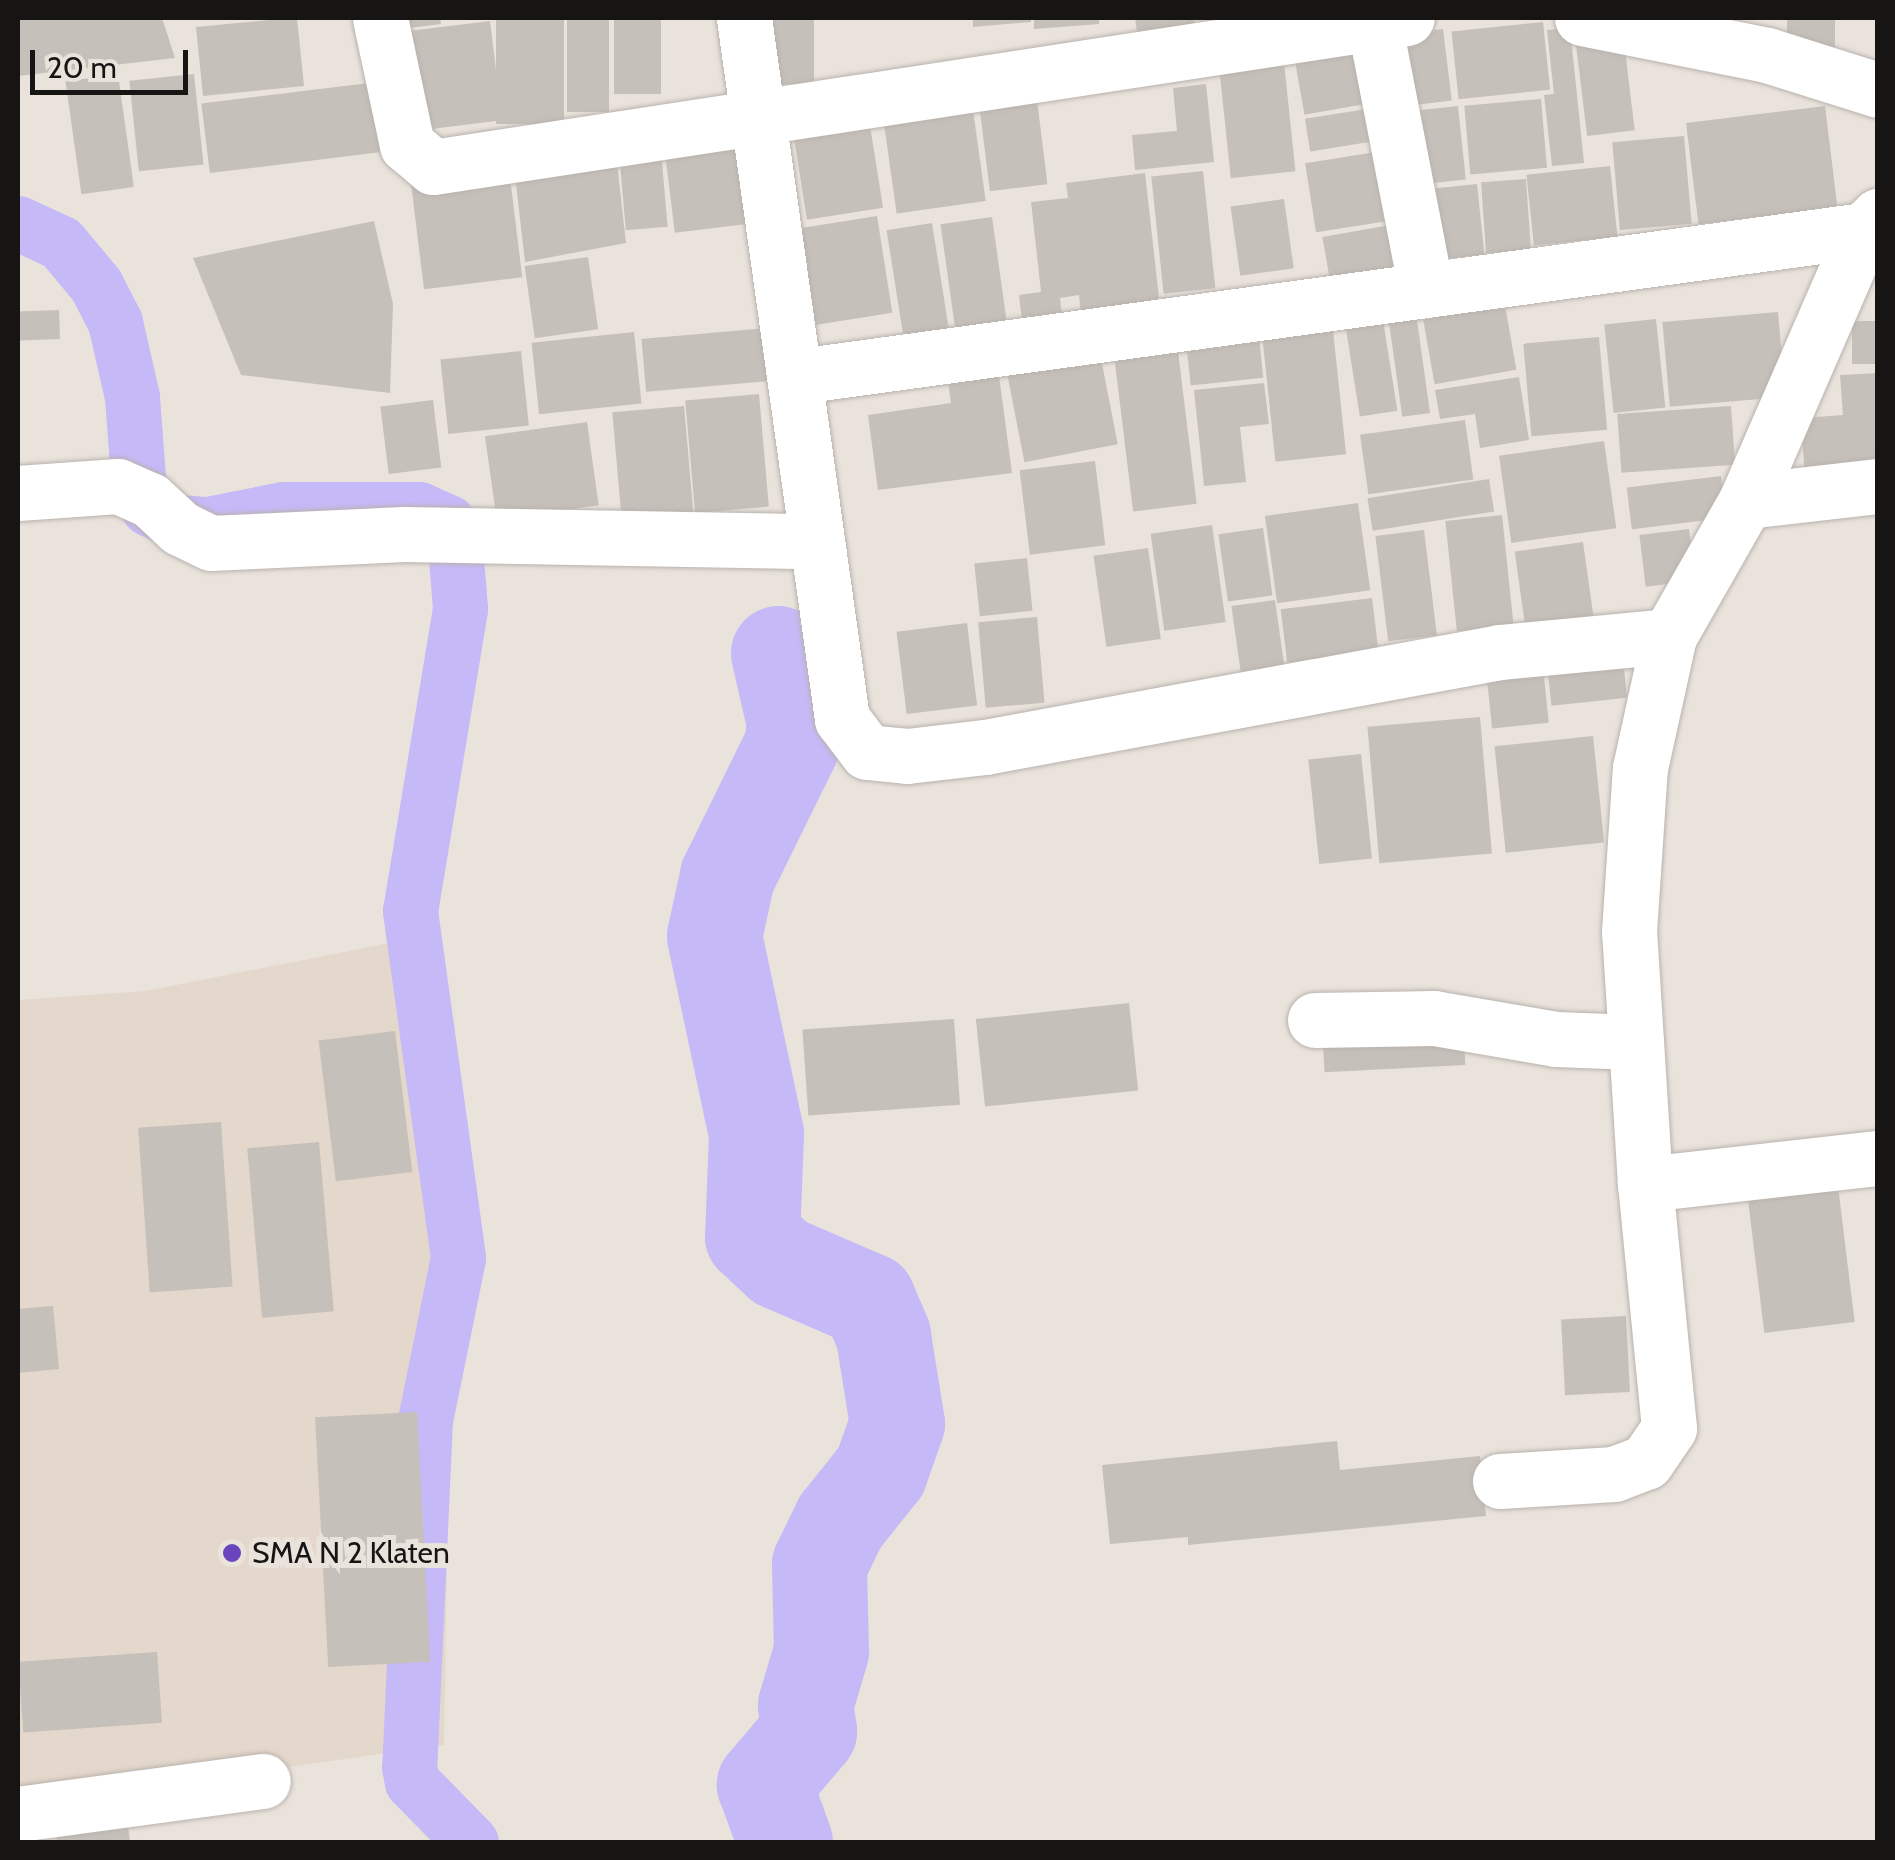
<!DOCTYPE html>
<style>
body{margin:0}
#map{position:relative;width:1895px;height:1860px;overflow:hidden;background:#eae3dc;font-family:Cabin,sans-serif}
div>[style]{position:absolute}
.built>*{inset:0;background:#e4d7cb}
.canal>*{height:55px;margin:-27.5px;padding:0 27.5px;transform-origin:27.5px;border-radius:27.5px;background:#c5b9f7}
.river>*{height:95px;margin:-47.5px;padding:0 47.5px;transform-origin:47.5px;border-radius:47.5px;background:#c5b9f7}
.building>*{inset:0;background:#c6c0ba;transform-origin:0 0}
.roads{filter:drop-shadow(0 0 2px #b9b2ad) drop-shadow(0 0 2px #b9b2ad)}
.minor>*{height:55px;margin:-27.5px;padding:0 27.5px;transform-origin:27.5px;border-radius:27.5px;background:#fff}
.dots>*{width:28px;height:28px;translate:-50% -50%;box-sizing:border-box;border:5px solid #eae3dc;border-radius:50%}
span{translate:-50% -50%;white-space:nowrap;text-align:center;line-height:1.15;-webkit-text-stroke:10px #eae3dc;paint-order:stroke}
.poi-label{font-size:30px;color:#171513}
.left{translate:0 -50%;text-align:left}
.frame{position:absolute;inset:0;border:20px solid #171513;pointer-events:none}
.scale{position:absolute;left:30px;top:50px;width:158px;height:45px;box-sizing:border-box;border:5px solid #171513;border-top:0;padding-left:12px;font-size:30px;line-height:35px;white-space:nowrap;color:#171513;-webkit-text-stroke:8px #eae3dc;paint-order:stroke}
</style>
<div id="map">
<div class="built">
<i style="clip-path:polygon(410px 939px,450px 1361px,444px 1745px,18px 1805px,18px 1000px,146px 991px)"></i>
</div>
<div class="canal">
<i style="left:18px;top:223px;width:47px;rotate:24.9deg"></i>
<i style="left:61px;top:243px;width:55px;rotate:50.2deg"></i>
<i style="left:96px;top:285px;width:42px;rotate:62.8deg"></i>
<i style="left:115px;top:322px;width:77px;rotate:77.2deg"></i>
<i style="left:132px;top:397px;width:93px;rotate:85.7deg"></i>
<i style="left:139px;top:490px;width:20px;rotate:63deg"></i>
<i style="left:148px;top:508px;width:33px;rotate:25deg"></i>
<i style="left:178px;top:522px;width:30px;rotate:4deg"></i>
<i style="left:208px;top:524px;width:76px;rotate:-11.3deg"></i>
<i style="left:283px;top:509px;width:136px"></i>
<i style="left:419px;top:509px;width:32px;rotate:24deg"></i>
<i style="left:448px;top:522px;width:24px;rotate:73deg"></i>
<i style="left:455px;top:545px;width:64px;rotate:85.5deg"></i>
<i style="left:460px;top:609px;width:306px;rotate:99.4deg"></i>
<i style="left:410px;top:911px;width:350px;rotate:82.1deg"></i>
<i style="left:458px;top:1258px;width:165px;rotate:101.5deg"></i>
<i style="left:425px;top:1420px;width:347px;rotate:92.6deg"></i>
<i style="left:409px;top:1767px;width:15px;rotate:79deg"></i>
<i style="left:412px;top:1782px;width:84px;rotate:45.5deg"></i>
</div>
<div class="river">
<i style="left:778px;top:653px;width:72px;rotate:77.1deg"></i>
<i style="left:794px;top:723px;width:23px;rotate:97deg"></i>
<i style="left:791px;top:746px;width:145px;rotate:116.2deg"></i>
<i style="left:727px;top:876px;width:61px;rotate:102.2deg"></i>
<i style="left:714px;top:936px;width:202px;rotate:78deg"></i>
<i style="left:756px;top:1134px;width:102px;rotate:92.2deg"></i>
<i style="left:752px;top:1236px;width:38px;rotate:43deg"></i>
<i style="left:780px;top:1262px;width:96px;rotate:23.4deg"></i>
<i style="left:868px;top:1300px;width:39px;rotate:67deg"></i>
<i style="left:883px;top:1336px;width:88px;rotate:80.9deg"></i>
<i style="left:897px;top:1423px;width:51px;rotate:109.5deg"></i>
<i style="left:880px;top:1471px;width:64px;rotate:128.7deg"></i>
<i style="left:840px;top:1521px;width:48px;rotate:116deg"></i>
<i style="left:819px;top:1564px;width:87px;rotate:88.7deg"></i>
<i style="left:821px;top:1651px;width:56px;rotate:106.5deg"></i>
<i style="left:805px;top:1705px;width:26px;rotate:81deg"></i>
<i style="left:809px;top:1731px;width:70px;rotate:130.3deg"></i>
<i style="left:764px;top:1784px;width:62px;rotate:70.1deg"></i>
</div>
<div class="building">
<i style="clip-path:polygon(18px 18px,162px 18px,175px 58px,18px 76px)"></i>
<i style="clip-path:polygon(289px 18px,297px 18px,304px 86px,203px 96px,196px 27px)"></i>
<i style="clip-path:polygon(390px 18px,440px 18px,441px 24px,392px 30px)"></i>
<i style="left:496px;top:18px;width:68px;height:106px"></i>
<i style="left:567px;top:18px;width:42px;height:94px"></i>
<i style="left:614px;top:18px;width:47px;height:76px"></i>
<i style="left:752px;top:18px;width:62px;height:66px"></i>
<i style="clip-path:polygon(973px 18px,1031px 18px,1031px 22px,973px 27px)"></i>
<i style="clip-path:polygon(1034px 18px,1099px 18px,1099px 24px,1034px 29px)"></i>
<i style="clip-path:polygon(1135px 18px,1194px 18px,1196px 34px,1138px 40px)"></i>
<i style="left:1787px;top:18px;width:48px;height:33px"></i>
<i style="left:490px;top:21px;width:100px;height:96px;rotate:83deg"></i>
<i style="left:1543px;top:22px;width:68px;height:92px;rotate:84deg"></i>
<i style="left:1622px;top:26px;width:105px;height:48px;rotate:83deg"></i>
<i style="clip-path:polygon(1570px 28px,1584px 163px,1552px 166px,1544px 95px,1554px 94px,1547px 30px)"></i>
<i style="left:1443px;top:29px;width:72px;height:49px;rotate:83deg"></i>
<i style="left:1371px;top:37px;width:65px;height:79px;rotate:80deg"></i>
<i style="left:1283px;top:53px;width:119px;height:65px;rotate:84deg"></i>
<i style="left:118px;top:74px;width:114px;height:53px;rotate:82deg"></i>
<i style="left:194px;top:74px;width:91px;height:65px;rotate:84deg"></i>
<i style="left:377px;top:82px;width:70px;height:177px;rotate:83deg"></i>
<i style="left:1035px;top:83px;width:102px;height:58px;rotate:83deg"></i>
<i style="clip-path:polygon(1206px 84px,1214px 162px,1135px 170px,1132px 135px,1177px 131px,1173px 88px)"></i>
<i style="left:971px;top:96px;width:106px;height:90px;rotate:82deg"></i>
<i style="left:1541px;top:99px;width:69px;height:77px;rotate:85deg"></i>
<i style="left:1386px;top:106px;width:33px;height:82px;rotate:81deg"></i>
<i style="left:1458px;top:106px;width:74px;height:54px;rotate:84deg"></i>
<i style="left:1825px;top:106px;width:102px;height:140px;rotate:83deg"></i>
<i style="left:868px;top:113px;width:96px;height:77px;rotate:81deg"></i>
<i style="left:749px;top:123px;width:100px;height:87px;rotate:83deg"></i>
<i style="left:1684px;top:136px;width:88px;height:72px;rotate:85deg"></i>
<i style="left:660px;top:139px;width:88px;height:42px;rotate:85deg"></i>
<i style="left:1395px;top:149px;width:70px;height:91px;rotate:81deg"></i>
<i style="clip-path:polygon(616px 154px,626px 243px,525px 262px,513px 158px)"></i>
<i style="left:508px;top:161px;width:117px;height:99px;rotate:83deg"></i>
<i style="left:1610px;top:166px;width:71px;height:84px;rotate:84deg"></i>
<i style="left:1203px;top:171px;width:118px;height:52px;rotate:84deg"></i>
<i style="clip-path:polygon(1145px 173px,1161px 316px,1082px 326px,1079px 295px,1060px 298px,1063px 324px,1023px 330px,1019px 295px,1041px 292px,1031px 202px,1068px 198px,1066px 183px)"></i>
<i style="left:1526px;top:179px;width:71px;height:45px;rotate:86deg"></i>
<i style="left:1477px;top:184px;width:71px;height:65px;rotate:84deg"></i>
<i style="left:1284px;top:199px;width:70px;height:54px;rotate:82deg"></i>
<i style="left:877px;top:216px;width:98px;height:86px;rotate:81deg"></i>
<i style="left:992px;top:217px;width:108px;height:52px;rotate:82deg"></i>
<i style="clip-path:polygon(374px 221px,393px 304px,390px 393px,241px 375px,193px 258px)"></i>
<i style="left:1407px;top:222px;width:54px;height:86px;rotate:80deg"></i>
<i style="left:932px;top:223px;width:113px;height:46px;rotate:81deg"></i>
<i style="left:588px;top:257px;width:73px;height:64px;rotate:82deg"></i>
<i style="left:1503px;top:294px;width:77px;height:83px;rotate:80deg"></i>
<i style="left:1414px;top:299px;width:115px;height:28px;rotate:82deg"></i>
<i style="left:1380px;top:301px;width:111px;height:38px;rotate:81deg"></i>
<i style="left:59px;top:310px;width:29px;height:41px;rotate:88deg"></i>
<i style="left:1331px;top:311px;width:144px;height:71px;rotate:84deg"></i>
<i style="left:1778px;top:312px;width:85px;height:116px;rotate:85deg"></i>
<i style="left:1656px;top:319px;width:89px;height:52px;rotate:84deg"></i>
<i style="left:1878px;top:321px;width:43px;height:26px;rotate:90deg"></i>
<i style="left:767px;top:328px;width:53px;height:126px;rotate:85deg"></i>
<i style="left:634px;top:332px;width:72px;height:103px;rotate:84deg"></i>
<i style="left:1176px;top:335px;width:170px;height:64px;rotate:83deg"></i>
<i style="left:1259px;top:337px;width:41px;height:73px;rotate:84deg"></i>
<i style="left:1599px;top:337px;width:93px;height:76px;rotate:85deg"></i>
<i style="left:1099px;top:348px;width:98px;height:95px;rotate:79deg"></i>
<i style="left:521px;top:351px;width:75px;height:81px;rotate:84deg"></i>
<i style="clip-path:polygon(996px 353px,1012px 473px,878px 490px,868px 415px,951px 403px,945px 360px)"></i>
<i style="clip-path:polygon(1878px 373px,1878px 474px,1805px 479px,1801px 418px,1843px 415px,1840px 375px)"></i>
<i style="clip-path:polygon(1519px 377px,1529px 440px,1480px 448px,1475px 414px,1440px 419px,1435px 390px)"></i>
<i style="clip-path:polygon(1264px 383px,1269px 424px,1240px 427px,1246px 482px,1204px 486px,1194px 390px)"></i>
<i style="left:759px;top:394px;width:113px;height:74px;rotate:85deg"></i>
<i style="left:433px;top:400px;width:68px;height:53px;rotate:83deg"></i>
<i style="left:684px;top:406px;width:109px;height:72px;rotate:85deg"></i>
<i style="left:1731px;top:406px;width:59px;height:114px;rotate:86deg"></i>
<i style="left:1465px;top:420px;width:60px;height:106px;rotate:82deg"></i>
<i style="left:587px;top:422px;width:84px;height:103px;rotate:82deg"></i>
<i style="left:1604px;top:441px;width:88px;height:106px;rotate:82deg"></i>
<i style="left:1095px;top:461px;width:85px;height:76px;rotate:83deg"></i>
<i style="left:1721px;top:476px;width:42px;height:95px;rotate:83deg"></i>
<i style="left:1489px;top:479px;width:33px;height:123px;rotate:81deg"></i>
<i style="left:1358px;top:503px;width:88px;height:94px;rotate:82deg"></i>
<i style="left:1502px;top:515px;width:111px;height:57px;rotate:84deg"></i>
<i style="left:1212px;top:525px;width:98px;height:62px;rotate:82deg"></i>
<i style="left:1263px;top:528px;width:68px;height:45px;rotate:82deg"></i>
<i style="left:1689px;top:529px;width:52px;height:50px;rotate:83deg"></i>
<i style="left:1424px;top:530px;width:106px;height:49px;rotate:83deg"></i>
<i style="left:1583px;top:542px;width:81px;height:69px;rotate:82deg"></i>
<i style="left:1148px;top:548px;width:92px;height:55px;rotate:82deg"></i>
<i style="left:1027px;top:558px;width:53px;height:53px;rotate:84deg"></i>
<i style="left:1372px;top:598px;width:54px;height:92px;rotate:83deg"></i>
<i style="left:1275px;top:600px;width:69px;height:44px;rotate:82deg"></i>
<i style="left:1037px;top:617px;width:86px;height:59px;rotate:85deg"></i>
<i style="left:967px;top:623px;width:83px;height:71px;rotate:83deg"></i>
<i style="left:1622px;top:650px;width:48px;height:76px;rotate:84deg"></i>
<i style="left:1542px;top:658px;width:65px;height:57px;rotate:84deg"></i>
<i style="left:1480px;top:717px;width:137px;height:113px;rotate:85deg"></i>
<i style="left:1593px;top:736px;width:107px;height:99px;rotate:84deg"></i>
<i style="left:1361px;top:754px;width:105px;height:53px;rotate:84deg"></i>
<i style="left:1129px;top:1003px;width:88px;height:154px;rotate:84deg"></i>
<i style="left:954px;top:1019px;width:86px;height:152px;rotate:86deg"></i>
<i style="left:1463px;top:1021px;width:44px;height:141px;rotate:87deg"></i>
<i style="left:395px;top:1031px;width:142px;height:77px;rotate:83deg"></i>
<i style="left:221px;top:1122px;width:165px;height:83px;rotate:86deg"></i>
<i style="left:319px;top:1142px;width:170px;height:72px;rotate:85deg"></i>
<i style="left:1837px;top:1178px;width:145px;height:91px;rotate:83deg"></i>
<i style="clip-path:polygon(53px 1306px,59px 1369px,18px 1373px,18px 1309px)"></i>
<i style="left:1626px;top:1316px;width:76px;height:65px;rotate:87deg"></i>
<i style="left:417px;top:1412px;width:250px;height:102px;rotate:87deg"></i>
<i style="clip-path:polygon(1337px 1441px,1340px 1470px,1480px 1456px,1486px 1516px,1188px 1545px,1188px 1537px,1110px 1544px,1102px 1465px)"></i>
<i style="left:157px;top:1652px;width:71px;height:139px;rotate:86deg"></i>
<i style="clip-path:polygon(126px 1808px,130px 1842px,57px 1842px,54px 1814px)"></i>
</div>
<div class="roads">
<div class="minor">
<i style="left:380px;top:18px;width:130px;rotate:78deg"></i>
<i style="left:407px;top:145px;width:34px;rotate:40deg"></i>
<i style="left:433px;top:167px;width:985px;rotate:-8.7deg"></i>
<i style="left:744px;top:18px;width:708px;rotate:82.04deg"></i>
<i style="left:842px;top:719px;width:41px;rotate:52.9deg"></i>
<i style="left:867px;top:752px;width:40px;rotate:5.7deg"></i>
<i style="left:907px;top:756px;width:79px;rotate:-6.6deg"></i>
<i style="left:985px;top:747px;width:524px;rotate:-10.45deg"></i>
<i style="left:1500px;top:652px;width:170px;rotate:-5.4deg"></i>
<i style="left:1582px;top:18px;width:189px;rotate:11.3deg"></i>
<i style="left:1767px;top:55px;width:116px;rotate:17.5deg"></i>
<i style="left:1374px;top:22px;width:273px;rotate:79deg"></i>
<i style="left:799px;top:376px;width:1075px;rotate:-7.81deg"></i>
<i style="left:18px;top:493px;width:100px;rotate:-4deg"></i>
<i style="left:118px;top:486px;width:35px;rotate:24deg"></i>
<i style="left:150px;top:500px;width:41px;rotate:43deg"></i>
<i style="left:180px;top:528px;width:34px;rotate:26deg"></i>
<i style="left:211px;top:543px;width:193px;rotate:-2.7deg"></i>
<i style="left:404px;top:534px;width:410px;rotate:1deg"></i>
<i style="left:1746px;top:501px;width:133px;rotate:-6.5deg"></i>
<i style="left:1315px;top:1020px;width:119px;rotate:-1deg"></i>
<i style="left:1434px;top:1018px;width:123px;rotate:9.8deg"></i>
<i style="left:1555px;top:1039px;width:81px;rotate:2.1deg"></i>
<i style="left:1645px;top:1184px;width:253px;rotate:-93.6deg"></i>
<i style="left:1629px;top:932px;width:164px;rotate:-86.2deg"></i>
<i style="left:1640px;top:768px;width:135px;rotate:-77.6deg"></i>
<i style="left:1669px;top:636px;width:155px;rotate:-60.3deg"></i>
<i style="left:1746px;top:501px;width:296px;rotate:-66.5deg"></i>
<i style="left:1864px;top:230px;width:20px;rotate:-45deg"></i>
<i style="left:1500px;top:1481px;width:114px;rotate:-3.5deg"></i>
<i style="left:1614px;top:1474px;width:34px;rotate:-21deg"></i>
<i style="left:1646px;top:1462px;width:41px;rotate:-55.9deg"></i>
<i style="left:1669px;top:1428px;width:245px;rotate:-95.6deg"></i>
<i style="left:1645px;top:1184px;width:234px;rotate:-6.4deg"></i>
<i style="left:18px;top:1814px;width:247px;rotate:-7.7deg"></i>
</div>
</div>
<div class="dots">
<i style="left:232px;top:1553px;background:#6a44bd"></i>
</div>
<div class="poi-label">
<span class="left" style="left:252px;top:1553px">SMA N 2 Klaten</span>
</div>
<div class="frame"></div>
<div class="scale">20 m</div>
</div>
